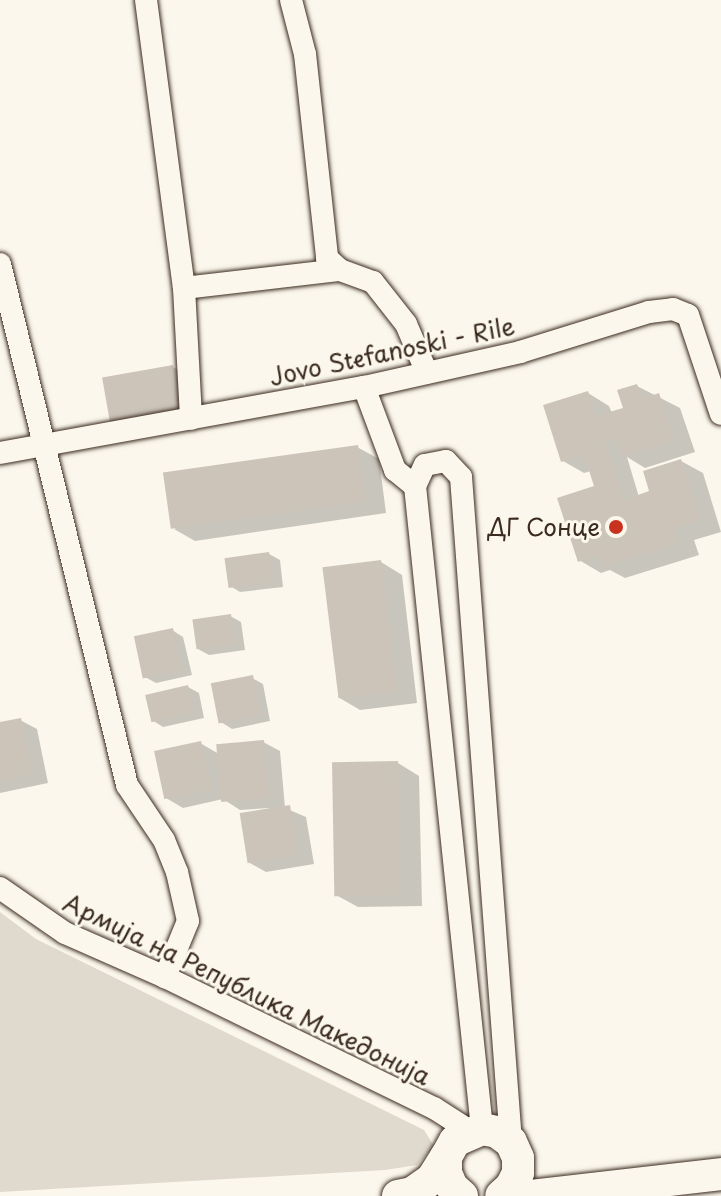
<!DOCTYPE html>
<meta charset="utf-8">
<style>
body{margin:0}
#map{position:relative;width:721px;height:1196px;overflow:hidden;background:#fbf7ec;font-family:"Playpen Sans",sans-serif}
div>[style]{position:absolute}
.green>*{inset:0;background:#dfd9ce}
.shadow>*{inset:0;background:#0003}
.building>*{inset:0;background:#ccc4b9;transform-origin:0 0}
.roads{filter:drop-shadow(0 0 2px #3b2a1e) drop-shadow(0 0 2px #3b2a1e)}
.minor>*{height:22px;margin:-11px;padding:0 11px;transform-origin:11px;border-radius:11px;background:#fbf7ec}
.secondary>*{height:32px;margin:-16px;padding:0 16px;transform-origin:16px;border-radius:16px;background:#fbf7ec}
.dots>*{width:22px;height:22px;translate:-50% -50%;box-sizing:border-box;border:4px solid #fbf7ec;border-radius:50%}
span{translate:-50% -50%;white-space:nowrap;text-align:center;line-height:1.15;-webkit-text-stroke:6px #fbf7ec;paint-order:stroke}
.street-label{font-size:24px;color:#3b2a1e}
.poi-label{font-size:24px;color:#3b2a1e}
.right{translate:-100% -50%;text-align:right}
</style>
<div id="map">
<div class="green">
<i style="clip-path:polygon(0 912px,36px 939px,424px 1130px,434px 1146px,417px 1165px,385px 1170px,0 1192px)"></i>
</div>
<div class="shadow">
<i style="clip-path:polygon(173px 367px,189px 376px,196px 418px,104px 378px)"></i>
<i style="clip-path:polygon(637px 386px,680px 408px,695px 452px,645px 468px,627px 457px,639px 497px,652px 493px,681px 461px,703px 473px,721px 532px,694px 540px,699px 555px,625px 578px,610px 570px,601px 573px,579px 560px,596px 488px,591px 471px,584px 473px,563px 461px,588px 393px,609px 406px,612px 413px,625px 409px)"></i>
<i style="clip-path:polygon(357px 447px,379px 459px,386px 513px,195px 541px,174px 529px)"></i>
<i style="clip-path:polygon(269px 554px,280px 560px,283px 587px,240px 592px,230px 586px)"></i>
<i style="clip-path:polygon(381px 562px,402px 575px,417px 703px,360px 710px,338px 697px)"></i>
<i style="clip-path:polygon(230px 616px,241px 622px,245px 650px,209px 655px,198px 649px)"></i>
<i style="clip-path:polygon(172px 630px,183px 637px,192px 675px,156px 683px,145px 677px)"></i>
<i style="clip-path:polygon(252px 678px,263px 684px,270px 721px,232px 729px,221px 722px)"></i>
<i style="clip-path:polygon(188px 687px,199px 693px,204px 718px,163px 727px,152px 720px)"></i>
<i style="clip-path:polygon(20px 720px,37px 729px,48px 783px,0 793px,0 724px)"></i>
<i style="clip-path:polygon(263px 742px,280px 751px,285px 808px,306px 817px,314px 864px,266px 872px,250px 863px,269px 808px,240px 810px,223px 799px,183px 808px,166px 798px,200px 743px,219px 754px)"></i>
<i style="clip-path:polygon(398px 763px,419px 776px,422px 906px,358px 907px,336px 895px)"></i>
</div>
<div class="building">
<i style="left:173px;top:365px;width:46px;height:72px;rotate:80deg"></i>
<i style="clip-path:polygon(637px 384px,642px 399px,659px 393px,674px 440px,622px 457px,616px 438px,605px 441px,624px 500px,649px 491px,643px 471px,681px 459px,701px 520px,674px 528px,678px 543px,602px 567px,598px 555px,578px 562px,557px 498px,594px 486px,584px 455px,561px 462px,543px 405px,588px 391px,596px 416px,623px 408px,617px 390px)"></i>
<i style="left:358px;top:445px;width:57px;height:197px;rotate:82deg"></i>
<i style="left:269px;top:552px;width:30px;height:45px;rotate:82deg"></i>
<i style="left:381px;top:560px;width:132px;height:59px;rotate:83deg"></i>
<i style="left:231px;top:614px;width:30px;height:39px;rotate:82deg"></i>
<i style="left:173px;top:628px;width:43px;height:40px;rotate:78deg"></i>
<i style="left:253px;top:675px;width:41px;height:43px;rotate:79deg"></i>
<i style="left:188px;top:685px;width:28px;height:44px;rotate:77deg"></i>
<i style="clip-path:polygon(21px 718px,32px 774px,0 781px,0 722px)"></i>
<i style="left:264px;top:740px;width:58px;height:48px;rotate:85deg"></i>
<i style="left:201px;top:741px;width:49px;height:48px;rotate:78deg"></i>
<i style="left:398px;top:761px;width:134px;height:66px;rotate:89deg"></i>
<i style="left:290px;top:805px;width:51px;height:51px;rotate:81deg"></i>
</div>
<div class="roads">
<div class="minor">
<i style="left:146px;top:0;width:290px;rotate:82.5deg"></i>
<i style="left:184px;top:288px;width:131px;rotate:86.9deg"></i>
<i style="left:291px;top:0;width:56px;rotate:75.5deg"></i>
<i style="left:305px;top:54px;width:205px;rotate:83.8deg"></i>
<i style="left:327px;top:258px;width:18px;rotate:43deg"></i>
<i style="left:340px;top:270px;width:35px;rotate:20deg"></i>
<i style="left:373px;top:282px;width:53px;rotate:51.8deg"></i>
<i style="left:406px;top:324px;width:53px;rotate:66.8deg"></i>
<i style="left:0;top:264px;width:536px;rotate:76.3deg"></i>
<i style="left:127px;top:785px;width:66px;rotate:56.1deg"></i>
<i style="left:164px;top:840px;width:35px;rotate:68deg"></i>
<i style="left:177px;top:872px;width:50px;rotate:77.3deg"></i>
<i style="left:188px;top:921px;width:61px;rotate:112.3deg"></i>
<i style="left:184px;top:288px;width:157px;rotate:-6.6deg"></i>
<i style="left:364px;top:387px;width:89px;rotate:69.5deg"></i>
<i style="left:395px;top:470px;width:26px;rotate:39deg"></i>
<i style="left:0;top:453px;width:370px;rotate:-10.3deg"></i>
<i style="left:364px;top:387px;width:160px;rotate:-12.6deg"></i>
<i style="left:520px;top:352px;width:135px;rotate:-17.2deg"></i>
<i style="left:649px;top:312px;width:24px;rotate:-7deg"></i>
<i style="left:673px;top:309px;width:16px;rotate:22deg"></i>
<i style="left:688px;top:315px;width:104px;rotate:71.6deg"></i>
<i style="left:0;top:888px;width:79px;rotate:34.7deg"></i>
<i style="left:65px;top:933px;width:109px;rotate:23.7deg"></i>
<i style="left:165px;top:977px;width:299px;rotate:26deg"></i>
<i style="left:434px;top:1108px;width:43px;rotate:32.6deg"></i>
<i style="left:482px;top:1129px;width:646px;rotate:-95.95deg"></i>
<i style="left:415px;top:486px;width:23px;rotate:-65deg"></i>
<i style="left:425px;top:465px;width:21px;rotate:-11deg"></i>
<i style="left:446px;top:461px;width:22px;rotate:47deg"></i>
<i style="left:461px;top:477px;width:667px;rotate:85.7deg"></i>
</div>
<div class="secondary">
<i style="left:398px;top:1196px;width:14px;rotate:-12deg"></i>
<i style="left:412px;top:1193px;width:24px;rotate:-35deg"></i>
<i style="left:432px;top:1179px;width:26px;rotate:-58deg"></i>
<i style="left:462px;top:1196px;width:13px;rotate:-138deg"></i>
<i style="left:452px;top:1187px;width:15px;rotate:-113deg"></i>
<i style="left:446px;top:1173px;width:16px;rotate:-90deg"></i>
<i style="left:446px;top:1157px;width:18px;rotate:-61deg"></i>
<i style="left:455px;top:1141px;width:30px;rotate:-24deg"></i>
<i style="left:482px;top:1129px;width:15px;rotate:11deg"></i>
<i style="left:497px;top:1132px;width:17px;rotate:36deg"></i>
<i style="left:511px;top:1142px;width:17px;rotate:66deg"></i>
<i style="left:518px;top:1158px;width:15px;rotate:90deg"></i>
<i style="left:518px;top:1173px;width:16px;rotate:117deg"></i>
<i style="left:511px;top:1187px;width:13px;rotate:138deg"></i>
<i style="left:531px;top:1196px;width:191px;rotate:-6.6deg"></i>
</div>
</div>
<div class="dots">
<i style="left:616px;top:527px;background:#c8321e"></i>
</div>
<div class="street-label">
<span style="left:392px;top:351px;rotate:-12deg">Jovo Stefanoski - Rile</span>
<span style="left:247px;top:989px;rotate:26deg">Армија на Република Македонија</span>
</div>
<div class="poi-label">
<span class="right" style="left:600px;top:527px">ДГ Сонце</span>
</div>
</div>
